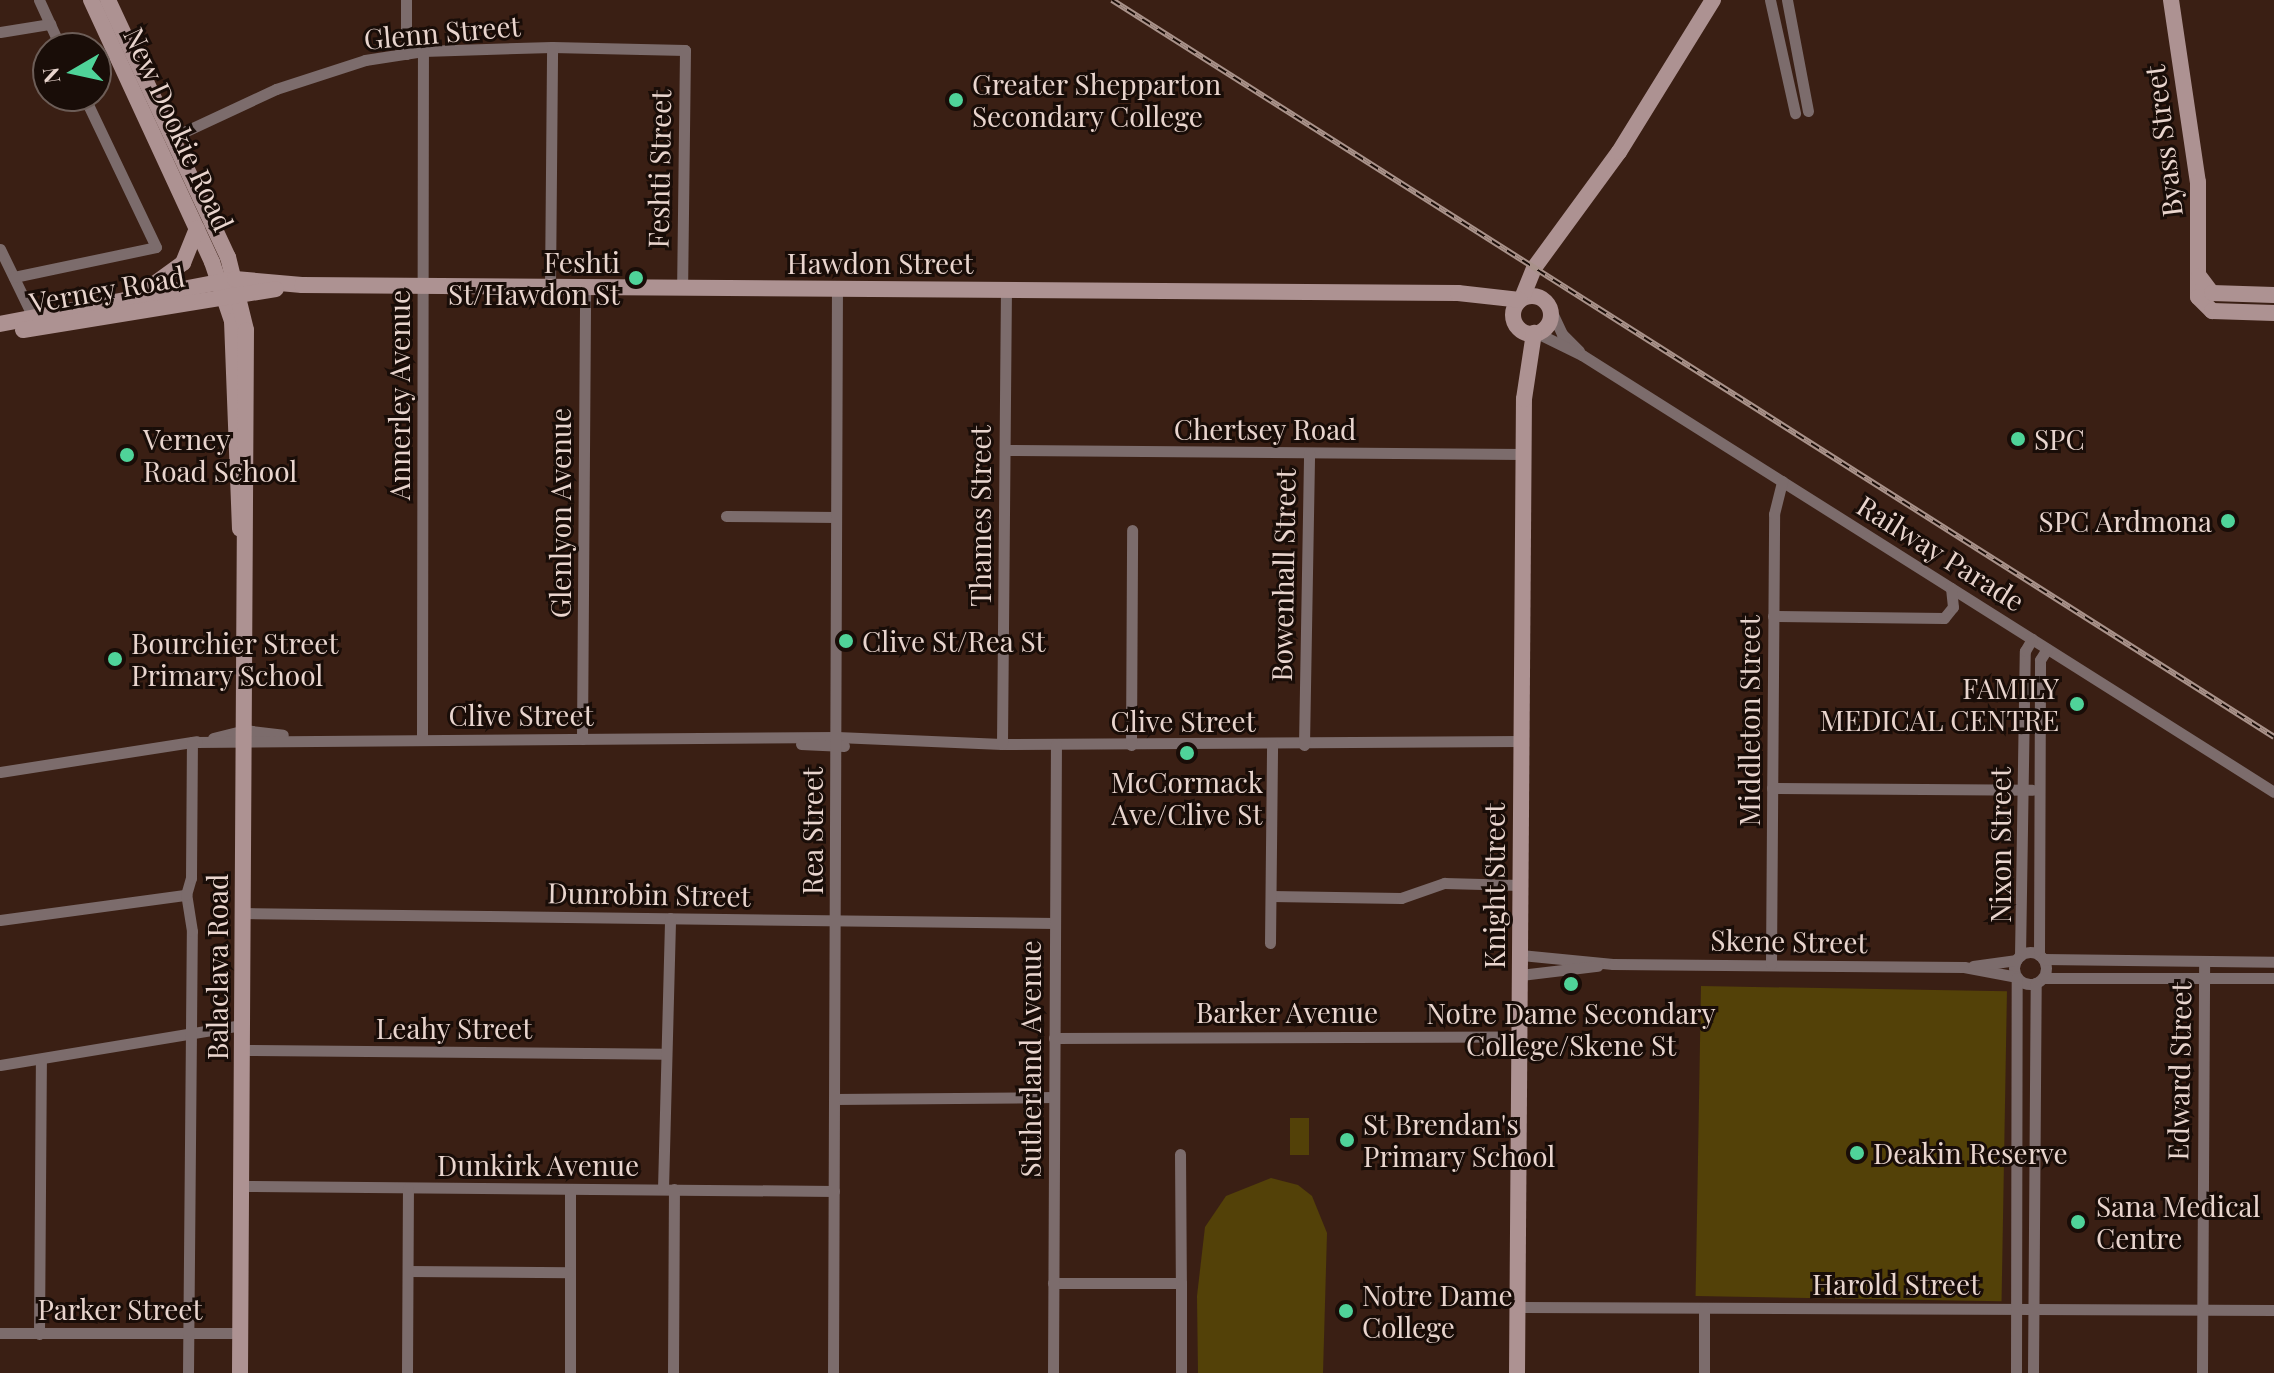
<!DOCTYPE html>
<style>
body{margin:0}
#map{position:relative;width:2274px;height:1373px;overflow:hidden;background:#3a1f14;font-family:"Playfair Display",serif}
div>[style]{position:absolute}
.green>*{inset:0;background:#534108;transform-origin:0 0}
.street>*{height:11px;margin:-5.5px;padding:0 5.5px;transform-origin:5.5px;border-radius:5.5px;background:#7c6c6c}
.street>.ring{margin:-5.5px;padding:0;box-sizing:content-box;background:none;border:11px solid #7c6c6c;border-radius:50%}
.secondary>*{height:16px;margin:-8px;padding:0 8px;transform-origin:8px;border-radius:8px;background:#ad9292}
.secondary>.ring{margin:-8px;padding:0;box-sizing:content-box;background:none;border:16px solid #ad9292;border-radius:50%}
.rail>*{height:6px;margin-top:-3px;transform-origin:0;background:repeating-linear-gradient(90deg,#190d08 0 9px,#a9928a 0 18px);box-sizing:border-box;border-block:2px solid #a9928a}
.dots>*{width:22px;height:22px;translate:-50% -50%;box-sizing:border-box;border:4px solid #190d08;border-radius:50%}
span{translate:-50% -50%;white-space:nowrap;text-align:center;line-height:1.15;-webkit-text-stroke:6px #190d08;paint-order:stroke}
.street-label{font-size:28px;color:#e9d5ce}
.poi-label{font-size:28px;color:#e9d5ce}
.left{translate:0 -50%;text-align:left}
.right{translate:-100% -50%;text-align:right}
.north{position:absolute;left:32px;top:32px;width:80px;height:80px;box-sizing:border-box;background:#190d08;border:2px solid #6c5d57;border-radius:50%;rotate:261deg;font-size:22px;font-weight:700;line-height:32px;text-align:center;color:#e9d5ce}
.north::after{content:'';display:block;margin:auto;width:28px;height:36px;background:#4fd399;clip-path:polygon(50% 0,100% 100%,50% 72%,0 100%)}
</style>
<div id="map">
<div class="green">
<i style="left:1701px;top:986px;width:306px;height:310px;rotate:1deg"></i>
<i style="left:1290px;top:1118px;width:19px;height:37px"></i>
<i style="clip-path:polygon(1271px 1178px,1298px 1185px,1312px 1196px,1327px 1233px,1323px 1373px,1198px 1373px,1197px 1296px,1205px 1227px,1226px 1196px)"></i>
</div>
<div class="street">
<i style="left:39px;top:0;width:53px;rotate:65.4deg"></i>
<i style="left:406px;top:0;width:54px;rotate:90deg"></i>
<i style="left:1770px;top:0;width:116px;rotate:77.5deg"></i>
<i style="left:1787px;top:0;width:113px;rotate:79.3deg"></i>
<i style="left:0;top:32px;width:51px;rotate:-9.1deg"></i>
<i style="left:171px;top:138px;width:116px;rotate:-25deg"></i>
<i style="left:276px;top:89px;width:94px;rotate:-18deg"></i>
<i style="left:365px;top:60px;width:59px;rotate:-8.8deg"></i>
<i style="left:423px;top:51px;width:129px;rotate:-1.8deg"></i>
<i style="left:552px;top:47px;width:133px;rotate:1.3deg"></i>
<i style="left:685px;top:50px;width:238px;rotate:90.7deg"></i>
<i style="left:0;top:249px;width:76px;rotate:64.1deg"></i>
<i style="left:14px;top:277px;width:145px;rotate:-11.9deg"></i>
<i style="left:156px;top:247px;width:167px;rotate:-115.5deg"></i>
<i style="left:550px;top:287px;width:240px;rotate:-89.5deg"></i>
<i style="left:1549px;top:306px;width:31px;rotate:65deg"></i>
<i style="left:1562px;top:334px;width:24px;rotate:45deg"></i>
<i style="left:1537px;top:333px;width:50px;rotate:26.1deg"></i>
<i style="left:1582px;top:355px;width:818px;rotate:32.27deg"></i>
<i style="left:1005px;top:450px;width:518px;rotate:0.44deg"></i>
<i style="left:726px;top:516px;width:110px;rotate:0.5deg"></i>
<i style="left:1773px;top:616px;width:171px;rotate:0.7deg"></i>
<i style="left:1944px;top:618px;width:14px;rotate:-51deg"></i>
<i style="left:1953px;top:607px;width:19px;rotate:-96deg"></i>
<i style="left:213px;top:738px;width:32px;rotate:-14deg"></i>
<i style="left:244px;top:730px;width:39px;rotate:7deg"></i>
<i style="left:422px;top:738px;width:687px;rotate:-89.92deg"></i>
<i style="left:582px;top:739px;width:452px;rotate:-89.6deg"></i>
<i style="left:196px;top:742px;width:641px;rotate:-0.45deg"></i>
<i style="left:837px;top:737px;width:165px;rotate:2.4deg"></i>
<i style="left:1002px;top:744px;width:519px;rotate:-0.33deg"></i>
<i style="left:801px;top:744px;width:43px;rotate:2.7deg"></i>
<i style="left:1002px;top:744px;width:455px;rotate:-89.5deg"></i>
<i style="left:1131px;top:745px;width:215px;rotate:-89.7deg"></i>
<i style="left:1304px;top:745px;width:292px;rotate:-89deg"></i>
<i style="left:0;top:772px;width:199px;rotate:-8.9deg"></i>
<i style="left:1772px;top:788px;width:260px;rotate:0.4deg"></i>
<i style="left:1271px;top:896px;width:130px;rotate:0.9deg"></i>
<i style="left:1401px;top:898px;width:46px;rotate:-19.2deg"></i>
<i style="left:1444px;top:883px;width:76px;rotate:1.5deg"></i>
<i style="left:243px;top:913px;width:812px;rotate:0.71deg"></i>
<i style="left:0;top:920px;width:188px;rotate:-7.7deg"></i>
<i style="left:1270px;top:943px;width:199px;rotate:-89.4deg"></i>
<i class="ring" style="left:2014px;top:952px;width:21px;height:21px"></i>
<i style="left:1520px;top:955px;width:93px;rotate:5.5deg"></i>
<i style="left:1613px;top:964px;width:351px;rotate:0.5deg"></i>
<i style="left:1964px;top:967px;width:54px;rotate:10.7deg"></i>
<i style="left:2039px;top:955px;width:295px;rotate:-89.8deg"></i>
<i style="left:2040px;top:660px;width:13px;rotate:-58deg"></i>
<i style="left:2020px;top:956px;width:305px;rotate:-89.1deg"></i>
<i style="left:2025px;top:651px;width:14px;rotate:-60deg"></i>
<i style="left:2043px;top:959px;width:231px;rotate:0.7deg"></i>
<i style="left:1771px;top:964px;width:450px;rotate:-89.6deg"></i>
<i style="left:1774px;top:514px;width:34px;rotate:-76deg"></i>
<i style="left:1973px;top:966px;width:44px;rotate:-7.8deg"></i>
<i style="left:1520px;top:975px;width:78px;rotate:-6.7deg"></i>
<i style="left:2043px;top:978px;width:231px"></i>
<i style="left:1054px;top:1038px;width:465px;rotate:-0.2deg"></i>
<i style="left:242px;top:1050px;width:424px;rotate:0.5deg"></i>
<i style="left:0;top:1065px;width:245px;rotate:-9.4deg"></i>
<i style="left:834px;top:1099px;width:220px;rotate:-0.5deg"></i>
<i style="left:1180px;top:1154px;width:129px;rotate:89.6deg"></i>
<i style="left:241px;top:1186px;width:593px;rotate:0.48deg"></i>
<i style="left:570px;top:1189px;width:184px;rotate:90deg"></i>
<i style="left:663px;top:1189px;width:271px;rotate:-88.5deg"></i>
<i style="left:408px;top:1271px;width:162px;rotate:0.4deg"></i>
<i style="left:1053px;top:1283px;width:128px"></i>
<i style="left:1181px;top:1283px;width:90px;rotate:90deg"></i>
<i style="left:1517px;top:1307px;width:757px;rotate:0.23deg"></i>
<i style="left:0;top:1333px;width:240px"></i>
<i style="left:39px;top:1334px;width:275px;rotate:-89.6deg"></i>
<i style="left:188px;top:1373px;width:442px;rotate:-89.5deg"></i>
<i style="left:192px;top:931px;width:36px;rotate:-99deg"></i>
<i style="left:186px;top:895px;width:18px;rotate:-74deg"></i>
<i style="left:191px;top:878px;width:136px;rotate:-89.6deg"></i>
<i style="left:407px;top:1373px;width:185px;rotate:-89.7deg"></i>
<i style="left:673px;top:1373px;width:184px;rotate:-89.7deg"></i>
<i style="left:833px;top:1373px;width:1084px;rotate:-89.79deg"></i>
<i style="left:1053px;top:1373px;width:629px;rotate:-89.73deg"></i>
<i style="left:1704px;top:1373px;width:65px;rotate:-90deg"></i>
<i style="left:2016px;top:1373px;width:395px;rotate:-89.9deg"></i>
<i style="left:2033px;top:1373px;width:390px;rotate:-89.6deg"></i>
<i style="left:2202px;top:1373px;width:411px;rotate:-89.7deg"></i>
</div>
<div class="secondary">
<i style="left:91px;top:0;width:289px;rotate:65.2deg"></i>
<i style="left:212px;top:262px;width:62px;rotate:71.3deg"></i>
<i style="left:232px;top:321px;width:208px;rotate:87.8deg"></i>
<i style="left:108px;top:0;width:284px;rotate:65deg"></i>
<i style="left:228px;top:257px;width:75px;rotate:76.1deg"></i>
<i style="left:246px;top:330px;width:1043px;rotate:90.33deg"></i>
<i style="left:2171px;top:0;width:184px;rotate:81.6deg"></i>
<i style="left:2198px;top:182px;width:115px;rotate:90deg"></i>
<i style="left:2198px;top:297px;width:20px;rotate:45deg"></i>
<i style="left:2212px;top:311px;width:62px;rotate:1.8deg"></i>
<i style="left:2199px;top:276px;width:21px;rotate:53deg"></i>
<i style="left:2212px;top:293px;width:62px;rotate:1.8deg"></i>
<i style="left:146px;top:290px;width:46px;rotate:-36.1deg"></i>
<i style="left:183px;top:263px;width:37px;rotate:-68deg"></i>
<i class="ring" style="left:1513px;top:296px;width:22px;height:22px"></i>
<i style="left:1522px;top:298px;width:32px;rotate:-68deg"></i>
<i style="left:1534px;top:268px;width:144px;rotate:-53.8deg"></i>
<i style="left:1619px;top:152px;width:179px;rotate:-58.3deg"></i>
<i style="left:0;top:324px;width:239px;rotate:-10.8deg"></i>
<i style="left:235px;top:279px;width:67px;rotate:5.1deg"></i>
<i style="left:302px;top:285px;width:1156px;rotate:0.4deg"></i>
<i style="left:1458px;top:293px;width:62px;rotate:6.4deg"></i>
<i style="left:23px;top:330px;width:256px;rotate:-9.2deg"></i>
<i style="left:1517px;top:1373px;width:974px;rotate:-89.59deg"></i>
<i style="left:1524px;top:399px;width:67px;rotate:-81.4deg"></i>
</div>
<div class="rail">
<i style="left:1112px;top:0;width:1376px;rotate:32.38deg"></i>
</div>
<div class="dots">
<i style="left:956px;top:100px;background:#4fd399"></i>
<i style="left:636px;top:278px;background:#4fd399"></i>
<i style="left:2018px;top:439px;background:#4fd399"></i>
<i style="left:127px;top:455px;background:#4fd399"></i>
<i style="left:2228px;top:521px;background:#4fd399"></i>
<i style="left:846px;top:641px;background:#4fd399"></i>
<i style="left:115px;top:659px;background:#4fd399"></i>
<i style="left:2077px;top:704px;background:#4fd399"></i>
<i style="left:1187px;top:753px;background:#4fd399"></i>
<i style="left:1571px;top:984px;background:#4fd399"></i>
<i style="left:1347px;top:1140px;background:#4fd399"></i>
<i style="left:1857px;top:1153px;background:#4fd399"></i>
<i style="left:2078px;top:1222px;background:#4fd399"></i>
<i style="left:1346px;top:1311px;background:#4fd399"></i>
</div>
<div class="street-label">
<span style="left:442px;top:32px;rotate:-5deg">Glenn Street</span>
<span style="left:179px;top:129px;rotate:65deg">New Dookie Road</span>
<span style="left:2163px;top:141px;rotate:-97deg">Byass Street</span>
<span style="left:659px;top:169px;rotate:-89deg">Feshti Street</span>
<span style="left:880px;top:263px">Hawdon Street</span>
<span style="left:107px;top:289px;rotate:-10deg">Verney Road</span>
<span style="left:399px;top:395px;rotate:-90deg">Annerley Avenue</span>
<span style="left:1265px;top:429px">Chertsey Road</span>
<span style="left:560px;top:513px;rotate:-90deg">Glenlyon Avenue</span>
<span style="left:980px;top:516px;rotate:-90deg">Thames Street</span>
<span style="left:1941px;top:553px;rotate:32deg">Railway Parade</span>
<span style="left:1283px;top:575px;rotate:-89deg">Bowenhall Street</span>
<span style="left:521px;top:715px">Clive Street</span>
<span style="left:1183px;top:721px">Clive Street</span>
<span style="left:1749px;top:721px;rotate:-90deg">Middleton Street</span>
<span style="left:812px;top:831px;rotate:-90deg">Rea Street</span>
<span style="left:2000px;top:845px;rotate:-90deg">Nixon Street</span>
<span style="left:1494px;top:886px;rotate:-90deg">Knight Street</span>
<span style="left:649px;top:894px;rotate:1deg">Dunrobin Street</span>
<span style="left:1789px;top:941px;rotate:1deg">Skene Street</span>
<span style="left:217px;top:967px;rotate:-90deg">Balaclava Road</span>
<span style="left:1287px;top:1012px">Barker Avenue</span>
<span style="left:454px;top:1028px">Leahy Street</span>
<span style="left:1030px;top:1059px;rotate:-90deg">Sutherland Avenue</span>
<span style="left:2179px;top:1071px;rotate:-89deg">Edward Street</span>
<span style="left:538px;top:1165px">Dunkirk Avenue</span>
<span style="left:1896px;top:1284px">Harold Street</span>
<span style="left:120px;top:1309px">Parker Street</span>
</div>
<div class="poi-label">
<span class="left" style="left:972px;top:100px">Greater Shepparton<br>Secondary College</span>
<span class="right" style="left:620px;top:278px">Feshti<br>St/Hawdon St</span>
<span class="left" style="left:143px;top:455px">Verney<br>Road School</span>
<span class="left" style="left:2034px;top:439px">SPC</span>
<span class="right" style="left:2212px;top:521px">SPC Ardmona</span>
<span class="left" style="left:862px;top:641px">Clive St/Rea St</span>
<span class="left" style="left:131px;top:659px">Bourchier Street<br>Primary School</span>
<span class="right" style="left:2059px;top:704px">FAMILY<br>MEDICAL CENTRE</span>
<span style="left:1187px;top:798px">McCormack<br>Ave/Clive St</span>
<span style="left:1571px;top:1029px">Notre Dame Secondary<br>College/Skene St</span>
<span class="left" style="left:1363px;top:1140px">St Brendan's<br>Primary School</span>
<span class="left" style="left:1873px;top:1153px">Deakin Reserve</span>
<span class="left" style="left:2096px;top:1222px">Sana Medical<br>Centre</span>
<span class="left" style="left:1362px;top:1311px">Notre Dame<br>College</span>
</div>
<div class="north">N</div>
</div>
